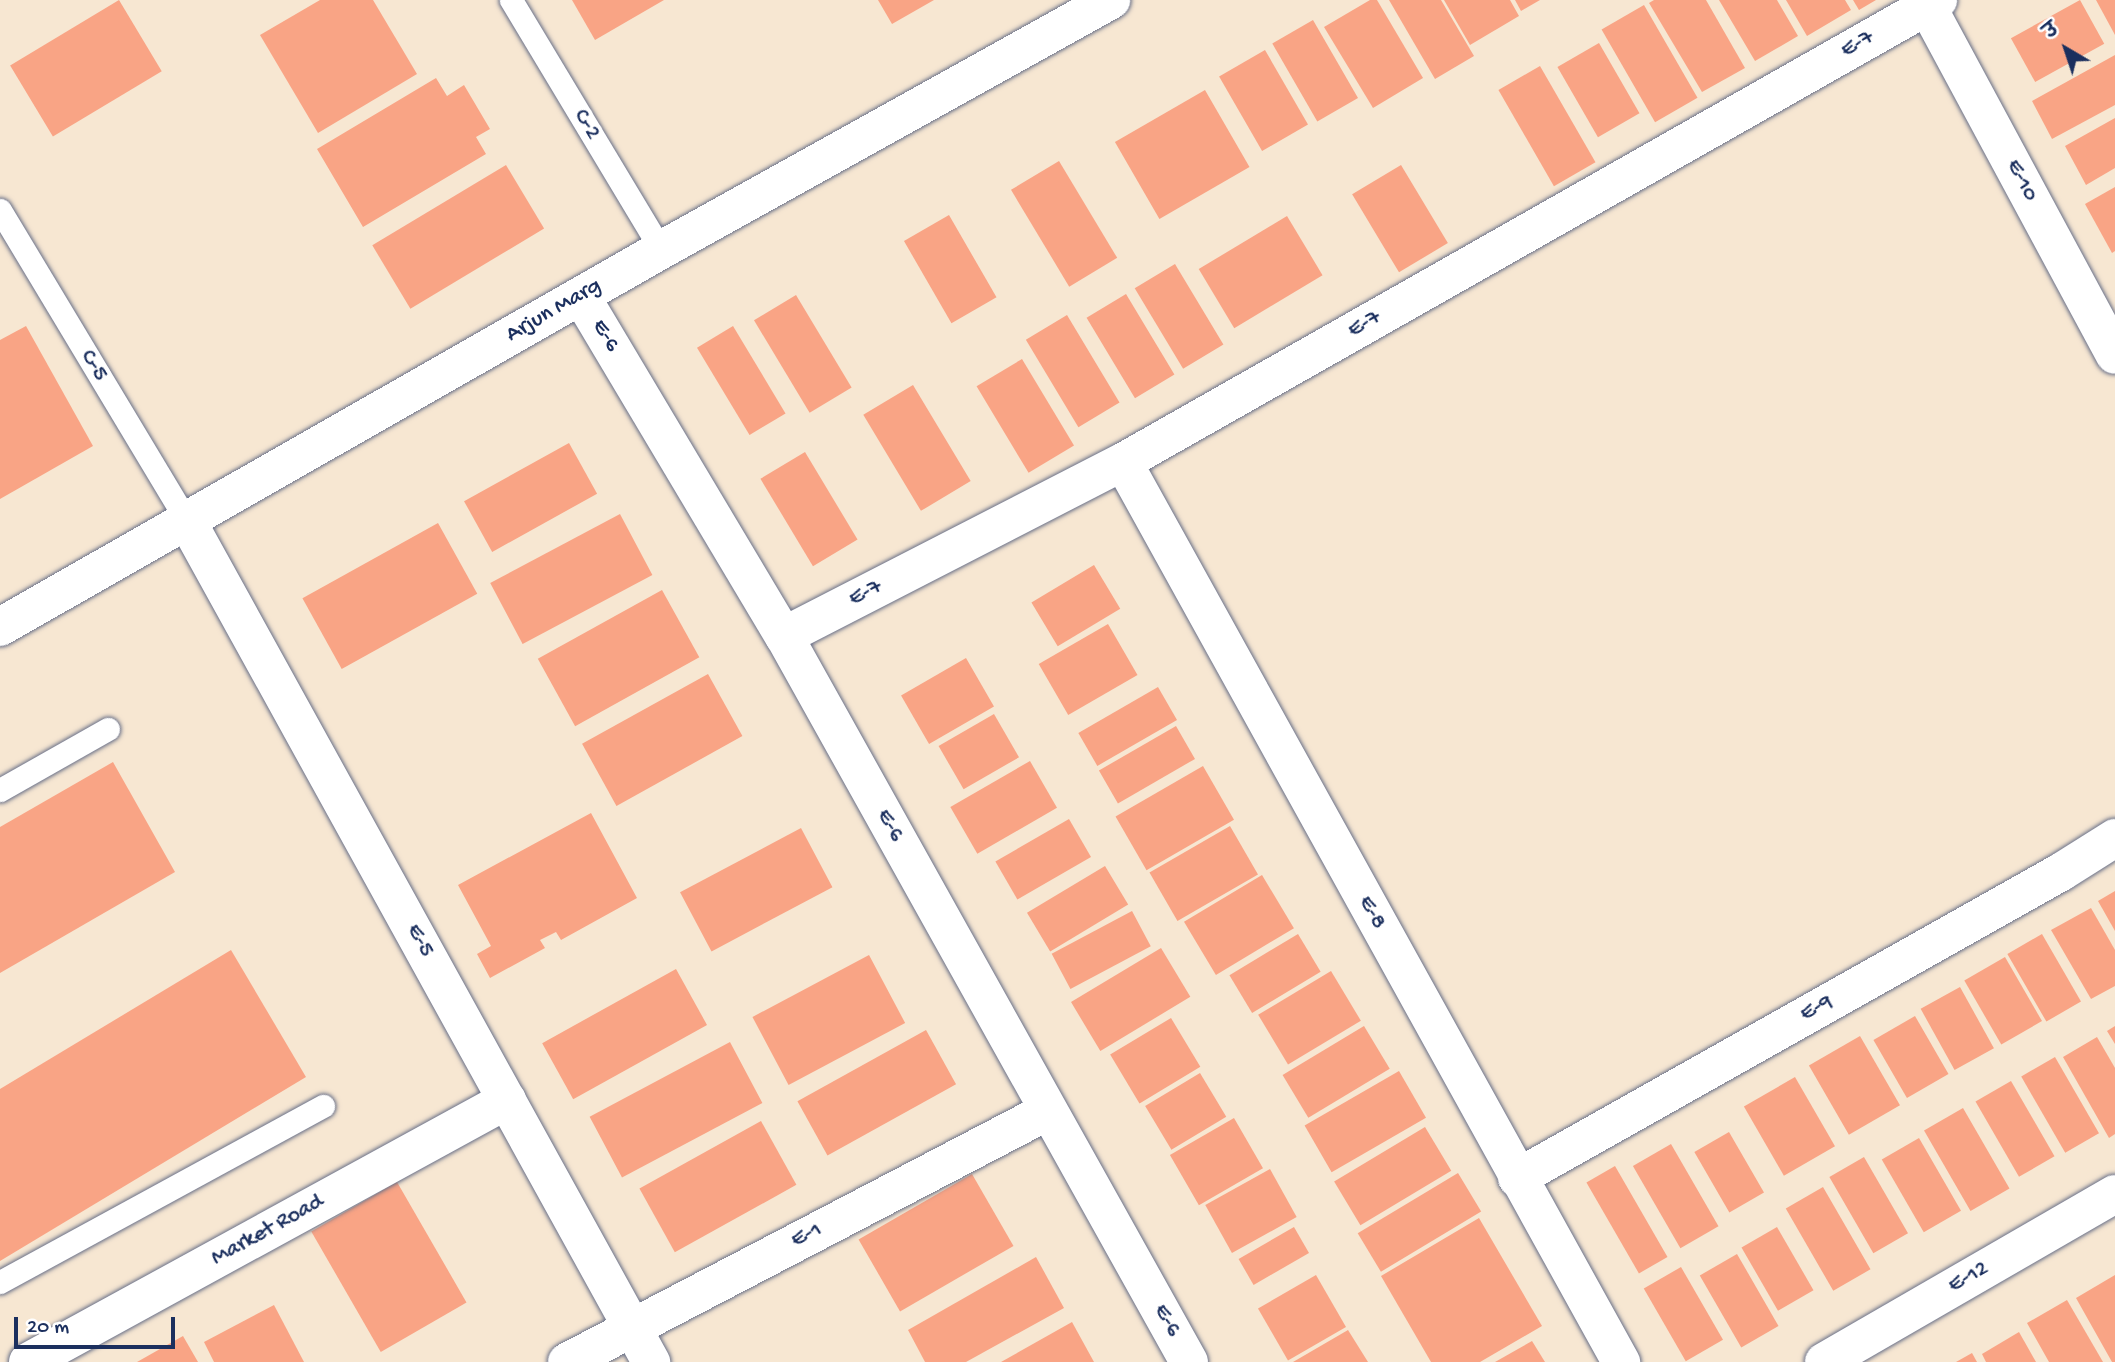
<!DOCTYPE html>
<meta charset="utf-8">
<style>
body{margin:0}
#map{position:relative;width:2115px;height:1362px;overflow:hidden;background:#f7e7d2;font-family:"Gochi Hand","Playpen Sans Deva",sans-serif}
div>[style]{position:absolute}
.building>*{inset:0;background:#f9a485;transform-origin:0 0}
.roads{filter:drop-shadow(0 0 2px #686f87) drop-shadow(0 0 2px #686f87)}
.service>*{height:23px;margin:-11.5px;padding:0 11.5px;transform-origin:11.5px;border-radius:11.5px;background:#fff}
.minor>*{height:38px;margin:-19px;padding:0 19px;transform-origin:19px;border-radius:19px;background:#fff}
span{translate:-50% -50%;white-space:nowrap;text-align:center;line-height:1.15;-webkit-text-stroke:7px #fff;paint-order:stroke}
.street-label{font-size:23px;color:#1b2f5e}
.north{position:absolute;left:2031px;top:14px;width:70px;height:70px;-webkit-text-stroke:5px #fff;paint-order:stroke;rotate:321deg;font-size:19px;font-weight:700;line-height:28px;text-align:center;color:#1b2f5e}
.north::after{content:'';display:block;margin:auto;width:24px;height:32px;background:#1b2f5e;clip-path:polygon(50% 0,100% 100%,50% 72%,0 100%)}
.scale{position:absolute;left:14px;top:1317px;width:161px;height:32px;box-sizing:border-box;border:4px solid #1b2f5e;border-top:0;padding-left:9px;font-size:21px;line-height:24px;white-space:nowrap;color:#1b2f5e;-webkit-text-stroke:5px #fff;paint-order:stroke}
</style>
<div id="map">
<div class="building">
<i style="left:119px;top:0;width:83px;height:127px;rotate:59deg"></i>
<i style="clip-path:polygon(320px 0,373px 0,417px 74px,318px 133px,260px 35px)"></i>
<i style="clip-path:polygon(572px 0,664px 0,595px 40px)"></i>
<i style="clip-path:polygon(878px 0,934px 0,892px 24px)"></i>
<i style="clip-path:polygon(1370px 0,1377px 0,1423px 78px,1373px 108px,1324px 27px)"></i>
<i style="clip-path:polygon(1389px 0,1441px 0,1474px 56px,1435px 79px)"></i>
<i style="clip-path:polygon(1444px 0,1510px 0,1519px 16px,1470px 45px)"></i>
<i style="clip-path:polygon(1515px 0,1540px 0,1521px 11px)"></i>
<i style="clip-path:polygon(1654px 0,1706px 0,1745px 68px,1702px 92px,1649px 3px)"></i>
<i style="clip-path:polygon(1719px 0,1777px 0,1798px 36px,1755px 61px)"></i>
<i style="clip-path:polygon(1786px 0,1845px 0,1851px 10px,1807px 36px)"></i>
<i style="clip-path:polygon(1853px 0,1876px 0,1859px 10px)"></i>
<i style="left:2080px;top:0;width:50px;height:79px;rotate:61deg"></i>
<i style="clip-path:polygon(2096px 0,2115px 0,2115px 35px)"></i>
<i style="left:1644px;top:5px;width:107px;height:49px;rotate:60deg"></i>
<i style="left:1313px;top:20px;width:90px;height:47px;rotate:60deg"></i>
<i style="left:1599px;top:43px;width:81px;height:48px;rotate:60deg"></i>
<i style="left:1265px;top:50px;width:86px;height:53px;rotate:60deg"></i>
<i style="clip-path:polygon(2115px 55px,2115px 105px,2052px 139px,2032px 101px)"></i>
<i style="left:1540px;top:66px;width:111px;height:48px;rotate:60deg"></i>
<i style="clip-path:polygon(436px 78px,447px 96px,464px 85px,490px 129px,476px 137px,486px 154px,363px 227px,317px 149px)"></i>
<i style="left:1205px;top:90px;width:89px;height:104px;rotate:60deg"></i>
<i style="clip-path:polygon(2115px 118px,2115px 168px,2086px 185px,2065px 146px)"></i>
<i style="left:1059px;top:161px;width:113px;height:56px;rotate:59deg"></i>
<i style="left:506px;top:165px;width:74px;height:156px;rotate:59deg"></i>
<i style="left:1401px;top:165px;width:91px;height:57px;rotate:59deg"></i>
<i style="clip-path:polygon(2115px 187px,2115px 251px,2112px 253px,2085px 204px)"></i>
<i style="left:949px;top:215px;width:95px;height:52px;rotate:60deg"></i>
<i style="left:1287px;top:216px;width:69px;height:103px;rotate:59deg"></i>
<i style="left:1175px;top:264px;width:94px;height:47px;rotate:59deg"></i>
<i style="left:1126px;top:294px;width:94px;height:46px;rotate:59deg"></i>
<i style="left:796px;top:295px;width:108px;height:49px;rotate:59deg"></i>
<i style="left:1067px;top:315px;width:102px;height:48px;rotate:59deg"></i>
<i style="clip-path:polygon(26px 326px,93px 446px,0 499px,0 340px)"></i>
<i style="left:733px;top:326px;width:102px;height:42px;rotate:59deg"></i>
<i style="left:1022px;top:359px;width:101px;height:53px;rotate:59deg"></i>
<i style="left:913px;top:385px;width:112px;height:58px;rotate:59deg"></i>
<i style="left:569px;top:443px;width:58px;height:120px;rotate:61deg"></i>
<i style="left:805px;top:452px;width:102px;height:52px;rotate:59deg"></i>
<i style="left:620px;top:514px;width:69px;height:147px;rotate:62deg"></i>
<i style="left:438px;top:523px;width:81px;height:155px;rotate:61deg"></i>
<i style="left:1094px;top:565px;width:51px;height:73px;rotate:59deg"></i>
<i style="left:662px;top:590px;width:77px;height:142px;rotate:61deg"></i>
<i style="left:1108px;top:624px;width:59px;height:80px;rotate:60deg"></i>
<i style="left:966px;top:658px;width:56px;height:75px;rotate:60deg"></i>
<i style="left:708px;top:674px;width:71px;height:144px;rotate:61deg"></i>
<i style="left:1158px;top:687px;width:38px;height:92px;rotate:60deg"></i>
<i style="left:994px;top:714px;width:50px;height:64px;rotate:60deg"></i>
<i style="left:1176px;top:726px;width:38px;height:89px;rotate:60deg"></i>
<i style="left:1030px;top:761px;width:54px;height:92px;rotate:60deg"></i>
<i style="clip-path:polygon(113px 762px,175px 872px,0 973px,0 827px)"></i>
<i style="left:1203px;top:766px;width:62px;height:101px;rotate:60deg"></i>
<i style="clip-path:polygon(591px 813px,637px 898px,561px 940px,556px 932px,540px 940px,545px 948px,490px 978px,477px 954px,491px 946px,458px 885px)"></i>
<i style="left:1069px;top:819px;width:44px;height:85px;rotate:60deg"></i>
<i style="left:1230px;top:826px;width:56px;height:93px;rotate:60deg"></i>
<i style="left:801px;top:828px;width:67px;height:137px;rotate:62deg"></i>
<i style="left:1105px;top:866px;width:45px;height:91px;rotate:59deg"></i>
<i style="left:1262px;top:875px;width:62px;height:91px;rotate:59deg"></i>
<i style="clip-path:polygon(2115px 891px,2115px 931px,2098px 901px)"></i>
<i style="clip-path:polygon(2091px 908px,2115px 950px,2115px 986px,2091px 999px,2051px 930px)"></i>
<i style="left:1132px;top:911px;width:40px;height:91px;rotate:62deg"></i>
<i style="left:1298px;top:934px;width:44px;height:80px;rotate:59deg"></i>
<i style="left:2042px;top:934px;width:78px;height:40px;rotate:60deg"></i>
<i style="left:1161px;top:948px;width:57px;height:105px;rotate:59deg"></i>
<i style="clip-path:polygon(231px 950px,306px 1077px,0 1261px,0 1089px)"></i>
<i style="left:869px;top:955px;width:77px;height:132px;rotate:62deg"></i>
<i style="left:2005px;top:957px;width:74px;height:47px;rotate:60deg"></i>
<i style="left:676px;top:969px;width:64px;height:153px;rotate:61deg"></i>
<i style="left:1331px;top:971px;width:58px;height:85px;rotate:59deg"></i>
<i style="left:1960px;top:987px;width:70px;height:45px;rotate:61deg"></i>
<i style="left:1915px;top:1016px;width:67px;height:48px;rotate:60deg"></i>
<i style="left:1171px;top:1018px;width:57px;height:71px;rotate:59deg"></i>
<i style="left:1364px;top:1026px;width:50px;height:95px;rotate:59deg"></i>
<i style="clip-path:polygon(2115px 1026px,2115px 1044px,2107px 1031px)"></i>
<i style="left:926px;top:1030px;width:62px;height:147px;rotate:61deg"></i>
<i style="left:1860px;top:1036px;width:80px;height:59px;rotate:60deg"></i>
<i style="clip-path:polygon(2097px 1037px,2115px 1068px,2115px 1134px,2109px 1138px,2063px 1057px)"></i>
<i style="left:730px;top:1042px;width:69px;height:159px;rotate:62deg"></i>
<i style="left:2055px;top:1057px;width:88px;height:39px;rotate:60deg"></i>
<i style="left:1399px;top:1071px;width:54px;height:109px;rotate:60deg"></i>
<i style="left:1200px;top:1073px;width:51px;height:64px;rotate:59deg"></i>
<i style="left:1795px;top:1077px;width:80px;height:59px;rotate:60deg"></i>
<i style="left:2011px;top:1081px;width:87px;height:41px;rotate:60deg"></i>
<i style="left:1963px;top:1108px;width:93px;height:45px;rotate:60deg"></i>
<i style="left:1234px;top:1118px;width:58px;height:74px;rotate:60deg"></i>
<i style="left:761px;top:1121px;width:73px;height:139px;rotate:61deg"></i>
<i style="left:1425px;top:1127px;width:51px;height:106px;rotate:59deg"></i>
<i style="left:1729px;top:1132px;width:70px;height:40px;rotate:60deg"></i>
<i style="left:1919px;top:1138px;width:84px;height:43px;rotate:60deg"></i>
<i style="left:1671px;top:1144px;width:95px;height:44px;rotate:60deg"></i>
<i style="left:1864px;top:1157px;width:88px;height:40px;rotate:60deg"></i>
<i style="left:1615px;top:1166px;width:105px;height:33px;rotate:60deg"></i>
<i style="left:1270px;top:1169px;width:55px;height:74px;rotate:61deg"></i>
<i style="left:1458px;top:1173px;width:45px;height:117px;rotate:59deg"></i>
<i style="left:972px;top:1174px;width:83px;height:131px;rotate:60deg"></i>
<i style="left:397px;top:1182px;width:139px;height:99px;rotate:60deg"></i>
<i style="left:1823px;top:1187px;width:95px;height:43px;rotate:60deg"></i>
<i style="clip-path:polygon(1479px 1218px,1542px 1326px,1480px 1362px,1431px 1362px,1381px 1276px)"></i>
<i style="left:1294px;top:1227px;width:30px;height:64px;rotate:60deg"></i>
<i style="left:1777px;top:1227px;width:73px;height:41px;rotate:60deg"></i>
<i style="left:1737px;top:1254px;width:83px;height:43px;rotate:60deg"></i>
<i style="clip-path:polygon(1036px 1257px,1064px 1308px,966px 1362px,925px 1362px,908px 1330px)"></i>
<i style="left:1681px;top:1267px;width:84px;height:43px;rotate:60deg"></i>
<i style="left:1316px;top:1275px;width:60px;height:67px;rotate:60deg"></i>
<i style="clip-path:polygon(2115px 1275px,2115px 1362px,2112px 1362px,2076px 1298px)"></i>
<i style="clip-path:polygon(2067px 1300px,2103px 1362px,2049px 1362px,2027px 1323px)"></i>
<i style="clip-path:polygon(274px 1305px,304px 1362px,214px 1362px,204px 1342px)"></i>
<i style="clip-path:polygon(1072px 1322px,1094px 1362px,1001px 1362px)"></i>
<i style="clip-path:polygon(1348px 1330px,1368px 1362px,1293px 1362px)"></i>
<i style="clip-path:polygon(2019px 1332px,2036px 1362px,1986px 1362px,1982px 1354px)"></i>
<i style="clip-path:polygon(183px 1336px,198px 1362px,137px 1362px)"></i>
<i style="clip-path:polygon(1532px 1341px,1545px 1362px,1495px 1362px)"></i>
<i style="clip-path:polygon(1972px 1353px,1977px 1362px,1956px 1362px)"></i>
</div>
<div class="roads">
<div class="service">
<i style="left:511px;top:0;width:292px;rotate:59deg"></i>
<i style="left:0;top:210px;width:363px;rotate:59deg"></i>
<i style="left:0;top:790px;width:124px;rotate:-29.5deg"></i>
<i style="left:0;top:1282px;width:368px;rotate:-28.6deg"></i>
</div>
<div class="minor">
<i style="left:1927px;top:6px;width:396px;rotate:61.7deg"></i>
<i style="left:581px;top:296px;width:396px;rotate:59.2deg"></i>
<i style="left:784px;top:636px;width:831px;rotate:60.84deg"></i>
<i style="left:1123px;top:462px;width:1029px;rotate:61.04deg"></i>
<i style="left:187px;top:521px;width:961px;rotate:61.11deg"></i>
<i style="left:0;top:627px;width:761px;rotate:-29.7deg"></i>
<i style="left:661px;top:250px;width:515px;rotate:-29.05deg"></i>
<i style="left:784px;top:636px;width:381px;rotate:-27.2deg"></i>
<i style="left:1123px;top:462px;width:937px;rotate:-29.55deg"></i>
<i style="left:1517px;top:1178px;width:624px;rotate:-29.36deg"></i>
<i style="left:2061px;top:872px;width:64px;rotate:-32.2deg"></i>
<i style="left:28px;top:1362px;width:546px;rotate:-28.68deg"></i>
<i style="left:567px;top:1362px;width:543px;rotate:-27.56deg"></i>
<i style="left:1824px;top:1362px;width:336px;rotate:-30deg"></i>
</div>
</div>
<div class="street-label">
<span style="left:1858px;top:45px;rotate:-30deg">E-7</span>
<span style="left:586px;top:125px;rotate:59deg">C-2</span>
<span style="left:2021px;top:181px;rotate:62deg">E-10</span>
<span style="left:554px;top:311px;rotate:-30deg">Arjun Marg</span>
<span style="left:1365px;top:325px;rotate:-30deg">E-7</span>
<span style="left:605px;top:336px;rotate:59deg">E-6</span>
<span style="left:93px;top:366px;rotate:59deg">C-5</span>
<span style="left:866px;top:594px;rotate:-27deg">E-7</span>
<span style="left:889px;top:826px;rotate:61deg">E-6</span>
<span style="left:1371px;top:913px;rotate:61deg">E-8</span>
<span style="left:419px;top:941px;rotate:61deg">E-5</span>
<span style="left:1817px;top:1009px;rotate:-29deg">E-9</span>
<span style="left:268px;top:1231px;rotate:-29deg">Market Road</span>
<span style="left:807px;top:1236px;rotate:-27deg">E-1</span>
<span style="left:1969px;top:1278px;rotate:-30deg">E-12</span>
<span style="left:1166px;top:1321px;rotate:61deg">E-6</span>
</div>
<div class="north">उ</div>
<div class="scale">20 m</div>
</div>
